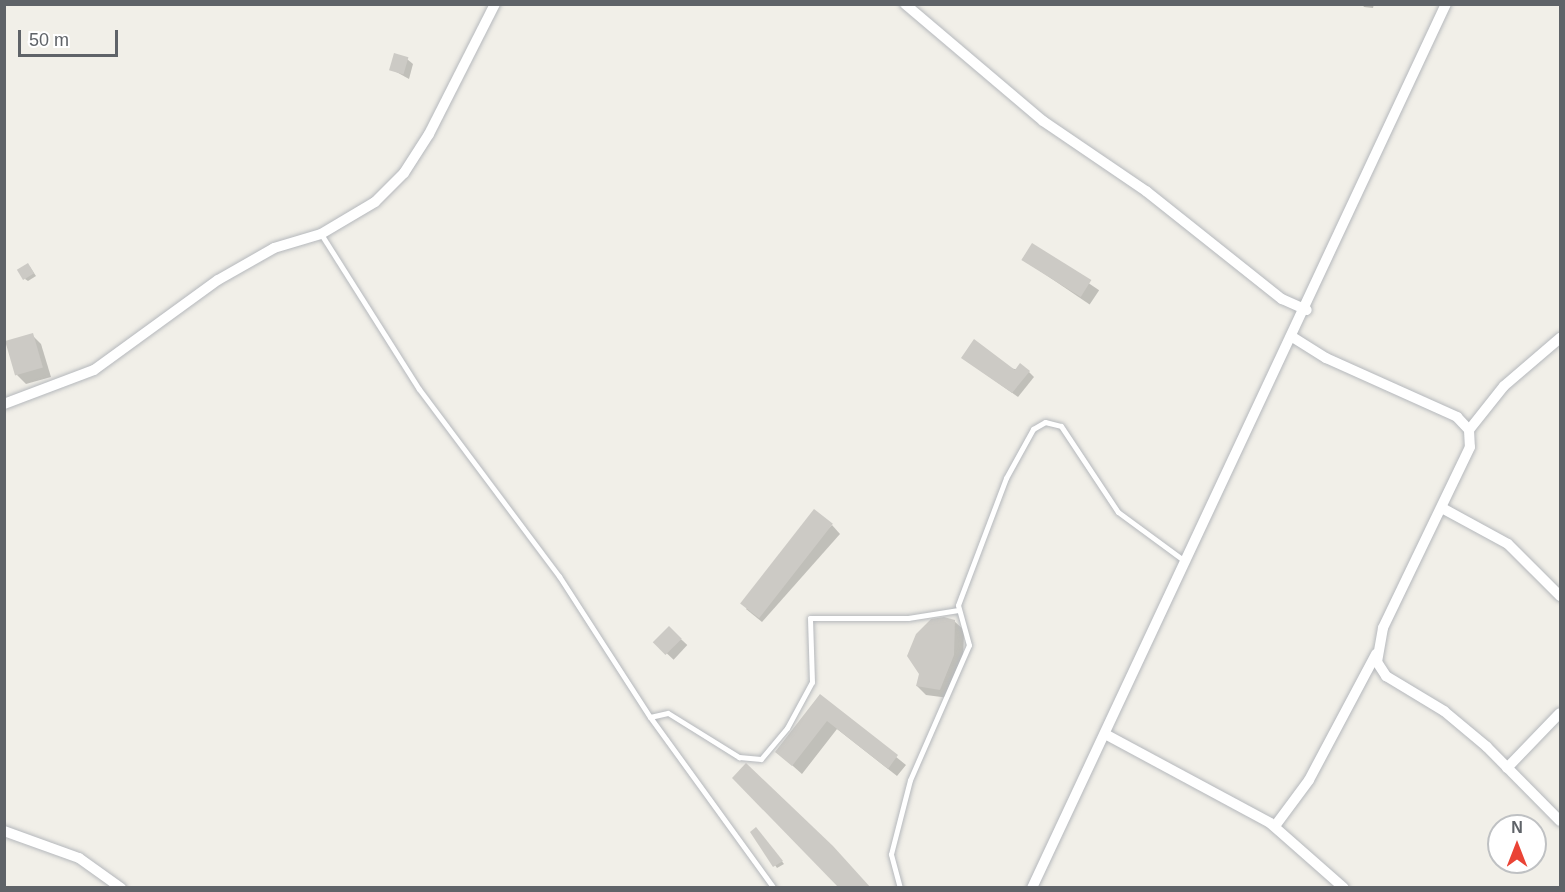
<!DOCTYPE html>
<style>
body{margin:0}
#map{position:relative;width:1565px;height:892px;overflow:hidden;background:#f1efe8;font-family:Helvetica,sans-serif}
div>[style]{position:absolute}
.shadow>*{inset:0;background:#0003;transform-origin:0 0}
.building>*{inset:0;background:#cccac5;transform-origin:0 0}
.roads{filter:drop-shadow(0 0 2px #b5b8bc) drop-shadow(0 0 2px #b5b8bc)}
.service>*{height:5px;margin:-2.5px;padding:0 2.5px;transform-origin:2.5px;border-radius:2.5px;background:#fff}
.minor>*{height:10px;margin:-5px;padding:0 5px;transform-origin:5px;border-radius:5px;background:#fff}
span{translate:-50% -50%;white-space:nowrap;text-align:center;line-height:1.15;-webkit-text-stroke:6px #fff;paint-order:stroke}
.frame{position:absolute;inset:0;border:6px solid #5f6368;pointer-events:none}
.north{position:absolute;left:1487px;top:814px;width:60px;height:60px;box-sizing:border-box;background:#fff;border:2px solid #bfc1c3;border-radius:50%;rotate:0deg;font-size:16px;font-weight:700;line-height:24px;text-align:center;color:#5f6368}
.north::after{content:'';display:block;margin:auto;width:21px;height:27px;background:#ea4335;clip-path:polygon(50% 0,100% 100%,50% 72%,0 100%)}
.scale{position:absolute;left:18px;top:30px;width:100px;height:27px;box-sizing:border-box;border:3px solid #5f6368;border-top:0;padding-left:8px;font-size:18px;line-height:21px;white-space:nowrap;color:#5f6368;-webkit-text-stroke:4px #fff;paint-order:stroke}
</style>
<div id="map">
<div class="shadow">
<i style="clip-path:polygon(1362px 4px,1374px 4px,1373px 8px,1364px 7px)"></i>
<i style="clip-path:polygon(407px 59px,413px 64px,409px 79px,391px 69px)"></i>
<i style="left:1032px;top:245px;width:81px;height:17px;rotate:34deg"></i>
<i style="clip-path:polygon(30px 267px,36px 276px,28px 281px,25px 279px)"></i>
<i style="clip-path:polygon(32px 335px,41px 344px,51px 377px,26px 384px,17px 375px)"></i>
<i style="clip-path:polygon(963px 358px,1029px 372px,1034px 377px,1018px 397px)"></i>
<i style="clip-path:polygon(832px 525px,840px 534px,762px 622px,746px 609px)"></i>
<i style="clip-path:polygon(954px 621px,964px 630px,963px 665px,949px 698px,926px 695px,917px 686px,921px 674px)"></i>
<i style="left:669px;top:628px;width:25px;height:20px;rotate:43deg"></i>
<i style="clip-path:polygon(821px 696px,906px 765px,897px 776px,837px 729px,802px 774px,777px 752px)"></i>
<i style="clip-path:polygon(758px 831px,784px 864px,777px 868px,752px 832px)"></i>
</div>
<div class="building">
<i style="left:394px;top:53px;width:15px;height:18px;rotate:16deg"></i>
<i style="left:1032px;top:243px;width:70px;height:20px;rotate:32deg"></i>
<i style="left:28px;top:263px;width:12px;height:13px;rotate:59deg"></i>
<i style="left:33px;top:333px;width:36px;height:29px;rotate:74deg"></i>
<i style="clip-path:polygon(974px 339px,1015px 370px,1020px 363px,1030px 371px,1012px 393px,961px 358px)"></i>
<i style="left:814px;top:509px;width:24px;height:120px;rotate:38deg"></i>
<i style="clip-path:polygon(944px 617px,955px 620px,954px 655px,940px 690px,916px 686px,919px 674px,907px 656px,916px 634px,931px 619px)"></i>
<i style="left:669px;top:626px;width:18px;height:23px;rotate:45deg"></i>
<i style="clip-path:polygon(820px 694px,898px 755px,888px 769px,827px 721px,792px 766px,775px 752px)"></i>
<i style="clip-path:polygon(746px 763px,833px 846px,871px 888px,839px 888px,732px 778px)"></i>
<i style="clip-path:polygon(756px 827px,783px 861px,773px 867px,750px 832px)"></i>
</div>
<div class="roads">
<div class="service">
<i style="left:321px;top:234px;width:183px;rotate:57.7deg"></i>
<i style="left:419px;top:389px;width:234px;rotate:53.2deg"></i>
<i style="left:559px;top:576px;width:168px;rotate:57.2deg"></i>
<i style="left:650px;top:717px;width:18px;rotate:-13deg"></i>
<i style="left:668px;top:713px;width:84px;rotate:31.8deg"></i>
<i style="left:739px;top:757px;width:22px;rotate:5deg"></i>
<i style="left:761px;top:759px;width:40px;rotate:-50deg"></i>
<i style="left:787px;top:728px;width:52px;rotate:-61.5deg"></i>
<i style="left:812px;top:682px;width:64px;rotate:-91.8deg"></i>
<i style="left:810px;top:618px;width:98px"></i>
<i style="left:908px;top:618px;width:51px;rotate:-9.1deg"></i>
<i style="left:650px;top:717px;width:211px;rotate:54.1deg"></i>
<i style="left:900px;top:888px;width:35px;rotate:-105deg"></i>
<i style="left:891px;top:854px;width:76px;rotate:-75.6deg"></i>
<i style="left:910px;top:780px;width:147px;rotate:-66.4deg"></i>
<i style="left:969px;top:645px;width:41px;rotate:-105.4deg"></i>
<i style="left:958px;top:605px;width:136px;rotate:-69.3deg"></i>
<i style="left:1006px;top:478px;width:56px;rotate:-61.1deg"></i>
<i style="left:1033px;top:429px;width:14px;rotate:-30deg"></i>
<i style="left:1045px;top:422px;width:16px;rotate:14deg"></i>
<i style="left:1061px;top:426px;width:103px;rotate:56.5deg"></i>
<i style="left:1118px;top:512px;width:84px;rotate:36.3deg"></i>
</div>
<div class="minor">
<i style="left:905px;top:4px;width:181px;rotate:40.3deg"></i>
<i style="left:1043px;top:121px;width:125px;rotate:34.2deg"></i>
<i style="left:1146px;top:191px;width:174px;rotate:38.5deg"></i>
<i style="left:1282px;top:299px;width:27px;rotate:24deg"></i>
<i style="left:1294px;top:338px;width:38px;rotate:32deg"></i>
<i style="left:1326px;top:358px;width:144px;rotate:24.2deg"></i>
<i style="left:1457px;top:417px;width:18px;rotate:47deg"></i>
<i style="left:1469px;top:430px;width:17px;rotate:87deg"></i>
<i style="left:1470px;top:447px;width:201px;rotate:115.7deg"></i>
<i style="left:1383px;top:628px;width:35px;rotate:100deg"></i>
<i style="left:1377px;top:662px;width:17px;rotate:57deg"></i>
<i style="left:1386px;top:676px;width:68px;rotate:31.1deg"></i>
<i style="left:1444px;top:711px;width:56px;rotate:39.9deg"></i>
<i style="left:1487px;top:747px;width:104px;rotate:45.4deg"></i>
<i style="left:4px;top:404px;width:96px;rotate:-20.7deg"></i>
<i style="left:94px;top:370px;width:153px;rotate:-36deg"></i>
<i style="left:218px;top:280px;width:64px;rotate:-29.7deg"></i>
<i style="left:274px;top:248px;width:49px;rotate:-16.6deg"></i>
<i style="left:321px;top:234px;width:63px;rotate:-30.7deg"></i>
<i style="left:375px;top:202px;width:41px;rotate:-45deg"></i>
<i style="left:404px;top:173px;width:46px;rotate:-57.3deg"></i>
<i style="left:429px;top:134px;width:146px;rotate:-63.1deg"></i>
<i style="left:1469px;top:430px;width:56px;rotate:-51.5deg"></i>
<i style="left:1504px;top:386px;width:74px;rotate:-40.6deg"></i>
<i style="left:1442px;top:508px;width:75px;rotate:28.6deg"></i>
<i style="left:1508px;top:544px;width:74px;rotate:45deg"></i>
<i style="left:1105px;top:734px;width:187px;rotate:28.3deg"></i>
<i style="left:1270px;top:823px;width:98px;rotate:41.3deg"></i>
<i style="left:1507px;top:768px;width:76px;rotate:-46.1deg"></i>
<i style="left:1275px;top:826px;width:57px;rotate:-53.5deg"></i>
<i style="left:1309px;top:780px;width:143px;rotate:-62deg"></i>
<i style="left:4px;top:831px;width:80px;rotate:19.8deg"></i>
<i style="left:79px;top:858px;width:52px;rotate:35.5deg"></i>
<i style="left:1032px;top:888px;width:976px;rotate:-64.91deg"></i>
</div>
</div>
<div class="frame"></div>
<div class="north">N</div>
<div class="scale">50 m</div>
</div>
